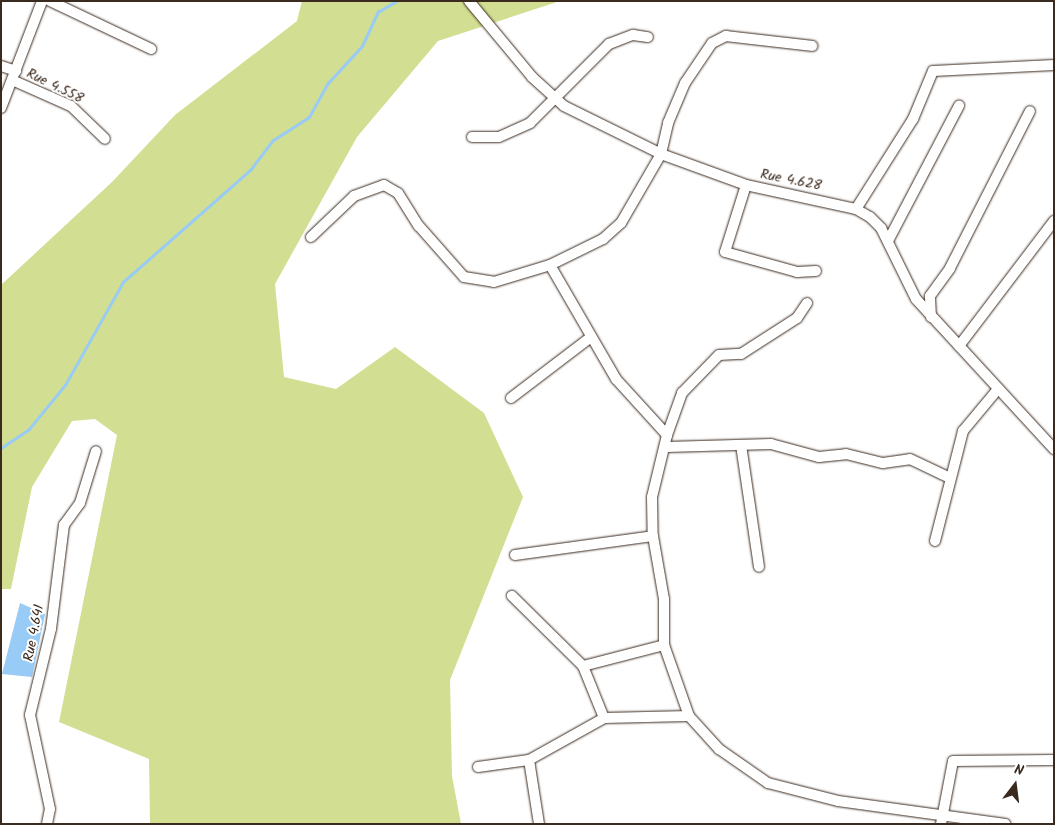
<!DOCTYPE html>
<style>
body{margin:0}
#map{position:relative;width:1055px;height:825px;overflow:hidden;background:#fff;font-family:Kalam,sans-serif}
div>[style]{position:absolute}
.green>*{inset:0;background:#d2de91}
.water>*{inset:0;background:#98cbf5}
.stream>*{height:2.5px;margin:-1.25px;padding:0 1.25px;transform-origin:1.25px;border-radius:1.25px;background:#98cbf5}
.roads{filter:drop-shadow(0 0 1px #3b2a1e) drop-shadow(0 0 1px #3b2a1e)}
.street>*{height:10px;margin:-5px;padding:0 5px;transform-origin:5px;border-radius:5px;background:#fff}
span{translate:-50% -50%;white-space:nowrap;text-align:center;line-height:1.15;-webkit-text-stroke:4px #fff;paint-order:stroke}
.street-label{font-size:14px;color:#3b2a1e}
.frame{position:absolute;inset:0;border:2px solid #3b2a1e;pointer-events:none}
.north{position:absolute;left:990px;top:760px;width:50px;height:50px;-webkit-text-stroke:4px #fff;paint-order:stroke;rotate:15deg;font-size:14px;font-weight:700;line-height:20px;text-align:center;color:#3b2a1e}
.north::after{content:'';display:block;margin:auto;width:18px;height:22px;background:#3b2a1e;clip-path:polygon(50% 0,100% 100%,50% 72%,0 100%)}
</style>
<div id="map">
<div class="green">
<i style="clip-path:polygon(302px 1px,560px 1px,438px 41px,357px 137px,275px 284px,284px 377px,336px 389px,395px 347px,484px 413px,523px 497px,450px 680px,452px 776px,461px 824px,150px 824px,149px 759px,59px 722px,117px 435px,95px 419px,72px 421px,32px 487px,11px 589px,1px 589px,1px 285px,112px 182px,175px 115px,297px 21px)"></i>
</div>
<div class="water">
<i style="clip-path:polygon(20px 603px,45px 614px,32px 677px,2px 674px)"></i>
</div>
<div class="stream">
<i style="left:1px;top:448px;width:34px;rotate:-34deg"></i>
<i style="left:29px;top:429px;width:57px;rotate:-50.7deg"></i>
<i style="left:65px;top:385px;width:118px;rotate:-60.6deg"></i>
<i style="left:123px;top:282px;width:171px;rotate:-41.4deg"></i>
<i style="left:251px;top:169px;width:35px;rotate:-53deg"></i>
<i style="left:272px;top:141px;width:44px;rotate:-33deg"></i>
<i style="left:309px;top:117px;width:39px;rotate:-61deg"></i>
<i style="left:328px;top:83px;width:50px;rotate:-47.4deg"></i>
<i style="left:362px;top:46px;width:38px;rotate:-65deg"></i>
<i style="left:378px;top:12px;width:21px;rotate:-31deg"></i>
</div>
<div class="roads">
<div class="street">
<i style="left:50px;top:1px;width:112px;rotate:25.4deg"></i>
<i style="left:469px;top:1px;width:99px;rotate:50.3deg"></i>
<i style="left:532px;top:77px;width:43px;rotate:42.2deg"></i>
<i style="left:564px;top:106px;width:108px;rotate:26.3deg"></i>
<i style="left:661px;top:154px;width:90px;rotate:20deg"></i>
<i style="left:746px;top:185px;width:113px;rotate:12.3deg"></i>
<i style="left:856px;top:209px;width:16px;rotate:30deg"></i>
<i style="left:870px;top:217px;width:16px;rotate:45deg"></i>
<i style="left:881px;top:228px;width:79px;rotate:63.8deg"></i>
<i style="left:916px;top:299px;width:204px;rotate:47.4deg"></i>
<i style="left:1px;top:66px;width:16px;rotate:18deg"></i>
<i style="left:12px;top:80px;width:64px;rotate:23.8deg"></i>
<i style="left:71px;top:106px;width:47px;rotate:44.1deg"></i>
<i style="left:1px;top:108px;width:115px;rotate:-69deg"></i>
<i style="left:472px;top:137px;width:27px"></i>
<i style="left:499px;top:137px;width:34px;rotate:-24deg"></i>
<i style="left:530px;top:123px;width:112px;rotate:-45deg"></i>
<i style="left:609px;top:44px;width:26px;rotate:-21deg"></i>
<i style="left:633px;top:35px;width:15px;rotate:8deg"></i>
<i style="left:746px;top:185px;width:70px;rotate:107.4deg"></i>
<i style="left:725px;top:252px;width:75px;rotate:15.5deg"></i>
<i style="left:797px;top:272px;width:19px;rotate:-3deg"></i>
<i style="left:856px;top:209px;width:107px;rotate:-57.7deg"></i>
<i style="left:913px;top:119px;width:52px;rotate:-67.4deg"></i>
<i style="left:933px;top:71px;width:121px;rotate:-2.8deg"></i>
<i style="left:311px;top:237px;width:59px;rotate:-43.6deg"></i>
<i style="left:354px;top:196px;width:32px;rotate:-20deg"></i>
<i style="left:384px;top:185px;width:16px;rotate:30deg"></i>
<i style="left:398px;top:193px;width:39px;rotate:58deg"></i>
<i style="left:419px;top:226px;width:68px;rotate:48.6deg"></i>
<i style="left:464px;top:277px;width:30px;rotate:9deg"></i>
<i style="left:494px;top:282px;width:59px;rotate:-16.9deg"></i>
<i style="left:550px;top:265px;width:59px;rotate:-26.1deg"></i>
<i style="left:603px;top:239px;width:24px;rotate:-42deg"></i>
<i style="left:621px;top:223px;width:80px;rotate:-59.9deg"></i>
<i style="left:661px;top:154px;width:32px;rotate:-77deg"></i>
<i style="left:668px;top:123px;width:43px;rotate:-67deg"></i>
<i style="left:685px;top:83px;width:48px;rotate:-56deg"></i>
<i style="left:712px;top:43px;width:16px;rotate:-27deg"></i>
<i style="left:726px;top:36px;width:87px;rotate:6.6deg"></i>
<i style="left:888px;top:241px;width:153px;rotate:-62.3deg"></i>
<i style="left:550px;top:265px;width:132px;rotate:59.9deg"></i>
<i style="left:616px;top:379px;width:76px;rotate:47.7deg"></i>
<i style="left:667px;top:435px;width:64px;rotate:103.6deg"></i>
<i style="left:652px;top:497px;width:39px;rotate:89deg"></i>
<i style="left:653px;top:536px;width:64px;rotate:80.1deg"></i>
<i style="left:664px;top:599px;width:46px;rotate:90deg"></i>
<i style="left:664px;top:645px;width:75px;rotate:70.6deg"></i>
<i style="left:689px;top:716px;width:45px;rotate:47.7deg"></i>
<i style="left:719px;top:749px;width:60px;rotate:34.8deg"></i>
<i style="left:768px;top:783px;width:72px;rotate:14.4deg"></i>
<i style="left:838px;top:801px;width:169px;rotate:7.8deg"></i>
<i style="left:931px;top:317px;width:21px;rotate:-93deg"></i>
<i style="left:930px;top:296px;width:34px;rotate:-54deg"></i>
<i style="left:950px;top:268px;width:176px;rotate:-63deg"></i>
<i style="left:959px;top:346px;width:157px;rotate:-52.8deg"></i>
<i style="left:511px;top:398px;width:101px;rotate:-37.3deg"></i>
<i style="left:667px;top:435px;width:45px;rotate:-70.3deg"></i>
<i style="left:682px;top:393px;width:53px;rotate:-45.8deg"></i>
<i style="left:719px;top:355px;width:22px;rotate:-3deg"></i>
<i style="left:741px;top:354px;width:67px;rotate:-32.7deg"></i>
<i style="left:797px;top:318px;width:18px;rotate:-56deg"></i>
<i style="left:741px;top:445px;width:123px;rotate:81.6deg"></i>
<i style="left:667px;top:447px;width:104px;rotate:-1.7deg"></i>
<i style="left:771px;top:444px;width:50px;rotate:15.2deg"></i>
<i style="left:819px;top:457px;width:27px;rotate:-6deg"></i>
<i style="left:846px;top:454px;width:38px;rotate:14deg"></i>
<i style="left:883px;top:463px;width:27px;rotate:-8deg"></i>
<i style="left:910px;top:459px;width:44px;rotate:25.4deg"></i>
<i style="left:935px;top:541px;width:114px;rotate:-75.7deg"></i>
<i style="left:963px;top:431px;width:55px;rotate:-50.2deg"></i>
<i style="left:515px;top:555px;width:139px;rotate:-7.8deg"></i>
<i style="left:583px;top:666px;width:84px;rotate:-14.5deg"></i>
<i style="left:604px;top:718px;width:85px;rotate:-1.3deg"></i>
<i style="left:529px;top:760px;width:65px;rotate:81.1deg"></i>
<i style="left:478px;top:767px;width:51px;rotate:-7.8deg"></i>
<i style="left:529px;top:760px;width:86px;rotate:-29.2deg"></i>
<i style="left:604px;top:718px;width:56px;rotate:-112deg"></i>
<i style="left:583px;top:666px;width:100px;rotate:-135.4deg"></i>
<i style="left:47px;top:824px;width:15px;rotate:-79deg"></i>
<i style="left:50px;top:809px;width:96px;rotate:-102deg"></i>
<i style="left:30px;top:715px;width:89px;rotate:-76.3deg"></i>
<i style="left:51px;top:629px;width:105px;rotate:-82.9deg"></i>
<i style="left:64px;top:525px;width:27px;rotate:-54deg"></i>
<i style="left:80px;top:503px;width:54px;rotate:-72.9deg"></i>
<i style="left:941px;top:824px;width:64px;rotate:-79.2deg"></i>
<i style="left:953px;top:761px;width:101px;rotate:-0.6deg"></i>
</div>
</div>
<div class="street-label">
<span style="left:55px;top:86px;rotate:26deg">Rue 4.558</span>
<span style="left:791px;top:180px;rotate:11deg">Rue 4.628</span>
<span style="left:34px;top:633px;rotate:-79deg">Rue 4.641</span>
</div>
<div class="frame"></div>
<div class="north">N</div>
</div>
